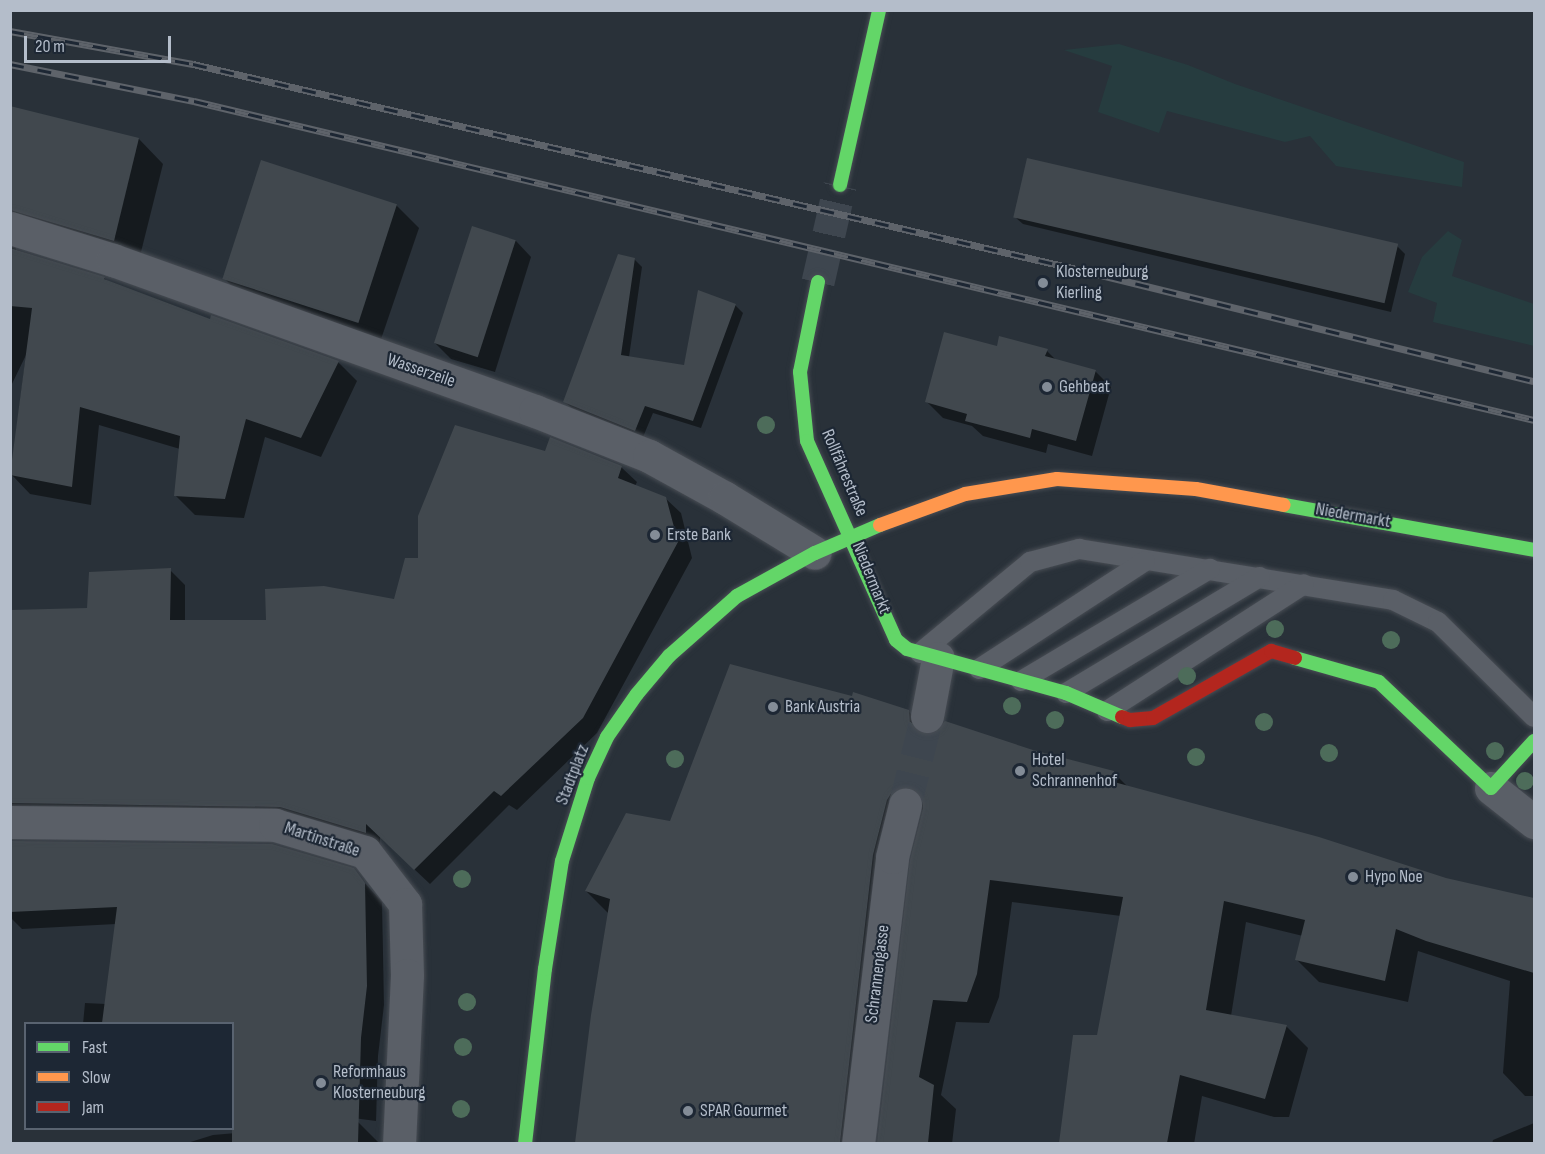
<!DOCTYPE html>
<meta charset="utf-8">
<style>
body{margin:0}
#map{position:relative;width:1545px;height:1154px;overflow:hidden;background:#293139;font-family:"Sofia Sans Condensed",sans-serif}
div>[style]{position:absolute}
.green>*{inset:0;background:#263c3f}
.shadow>*{inset:0;background:#0007}
.building>*{inset:0;background:#41484e;transform-origin:0 0}
.street-tunnel>*{height:33px;margin-top:-16.5px;transform-origin:0;background:repeating-linear-gradient(90deg,#3e464f 0 33px,transparent 0 49px)}
.secondary-tunnel>*{height:33px;margin-top:-16.5px;transform-origin:0;background:repeating-linear-gradient(90deg,#3e464f 0 33px,transparent 0 49px)}
.roads{filter:drop-shadow(0 0 2px #484d54) drop-shadow(0 0 2px #484d54)}
.lane>*{height:20px;margin:-10px;padding:0 10px;transform-origin:10px;border-radius:10px;background:#5a5f67}
.street>*{height:33px;margin:-16.5px;padding:0 16.5px;transform-origin:16.5px;border-radius:16.5px;background:#5a5f67}
.fast>*{height:14px;margin:-7px;padding:0 7px;transform-origin:7px;border-radius:7px;background:#63d668}
.slow>*{height:14px;margin:-7px;padding:0 7px;transform-origin:7px;border-radius:7px;background:#ff974d}
.jam>*{height:14px;margin:-7px;padding:0 7px;transform-origin:7px;border-radius:7px;background:#b3261e}
.rail>*{height:7px;margin-top:-3.5px;transform-origin:0;background:repeating-linear-gradient(90deg,#1d2734 0 14px,#5e636a 0 28px);box-sizing:border-box;border-block:2px solid #5e636a}
.trees>*{width:18px;height:18px;margin:-9px;border-radius:50%;background:#4d6c5a}
.dots>*{width:16px;height:16px;translate:-50% -50%;box-sizing:border-box;border:3px solid #1d2734;border-radius:50%}
span{translate:-50% -50%;white-space:nowrap;text-align:center;line-height:1.15;-webkit-text-stroke:4.5px #1d2734;paint-order:stroke}
.poi-label{font-size:18px;color:#b4bdca}
.left{translate:0 -50%;text-align:left}
.street-label{font-size:18px;color:#b4bdca}
.frame{position:absolute;inset:0;border:12px solid #b4bdca;pointer-events:none}
.legend{position:absolute;left:24px;top:1022px;width:210px;height:108px;box-sizing:border-box;background:#1d2734;border:2px solid #596370;margin:0;padding:8px 10px;list-style:none;font-size:18px;color:#b4bdca}
.legend li{display:flex;align-items:center;gap:12px;height:30px}
.legend b{width:30px;border:2px solid #596370}
.scale{position:absolute;left:24px;top:36px;width:147px;height:27px;box-sizing:border-box;border:3px solid #b4bdca;border-top:0;padding-left:8px;font-size:18px;line-height:21px;white-space:nowrap;color:#b4bdca;-webkit-text-stroke:4px #1d2734;paint-order:stroke}
</style>
<div id="map">
<div class="green">
<i style="clip-path:polygon(1119px 44px,1188px 65px,1235px 84px,1464px 162px,1462px 187px,1336px 166px,1310px 136px,1285px 142px,1167px 111px,1159px 133px,1098px 112px,1112px 66px,1064px 50px)"></i>
<i style="clip-path:polygon(1448px 231px,1462px 240px,1452px 276px,1534px 304px,1534px 346px,1433px 322px,1437px 303px,1408px 292px,1422px 257px)"></i>
</div>
<div class="shadow">
<i style="clip-path:polygon(10px 108px,139px 139px,163px 164px,138px 264px,16px 247px,16px 250px,104px 278px,108px 282px,211px 321px,338px 362px,357px 381px,321px 457px,265px 437px,244px 518px,195px 515px,175px 495px,180px 449px,99px 425px,91px 505px,30px 494px,11px 474px,26px 355px,10px 388px)"></i>
<i style="clip-path:polygon(396px 205px,419px 228px,378px 348px,247px 302px,225px 279px)"></i>
<i style="clip-path:polygon(1015px 217px,1397px 246px,1405px 254px,1391px 312px,1023px 224px)"></i>
<i style="clip-path:polygon(473px 228px,516px 241px,531px 257px,495px 372px,451px 359px,435px 343px)"></i>
<i style="clip-path:polygon(634px 259px,642px 267px,629px 357px,686px 366px,735px 305px,743px 313px,701px 428px,653px 413px,643px 437px,573px 409px,565px 402px)"></i>
<i style="clip-path:polygon(998px 348px,1047px 351px,1057px 361px,1095px 371px,1111px 387px,1092px 456px,1048px 444px,1046px 453px,983px 436px,972px 426px,943px 418px,927px 402px)"></i>
<i style="clip-path:polygon(545px 453px,621px 467px,637px 482px,635px 486px,665px 498px,681px 513px,692px 558px,597px 733px,517px 810px,509px 805px,430px 884px,380px 837px,380px 847px,10px 828px,10px 611px,89px 610px,170px 570px,185px 585px,185px 621px,268px 621px,395px 600px,419px 559px)"></i>
<i style="clip-path:polygon(908px 711px,931px 734px,1032px 752px,1113px 772px,1128px 787px,1445px 879px,1534px 901px,1534px 1096px,1525px 1096px,1503px 1073px,1510px 981px,1418px 951px,1408px 1002px,1319px 982px,1297px 960px,1303px 936px,1246px 922px,1231px 1016px,1286px 1026px,1308px 1048px,1289px 1117px,1274px 1117px,1202px 1096px,1194px 1144px,1061px 1144px,1074px 1036px,1098px 1036px,1121px 916px,1012px 902px,999px 997px,989px 1023px,956px 1022px,941px 1095px,956px 1109px,952px 1144px,878px 1144px,912px 861px,925px 808px,913px 815px,864px 1144px,576px 1144px,592px 1015px,609px 914px,586px 891px,671px 823px)"></i>
<i style="clip-path:polygon(10px 842px,353px 870px,382px 902px,384px 1005px,378px 1056px,376px 1121px,232px 1102px,232px 1024px,83px 1024px,85px 1003px,106px 1004px,116px 924px,22px 929px,10px 917px)"></i>
<i style="clip-path:polygon(358px 1122px,380px 1144px,184px 1144px,213px 1135px)"></i>
<i style="clip-path:polygon(1534px 1123px,1534px 1144px,1492px 1144px,1493px 1140px)"></i>
</div>
<div class="building">
<i style="clip-path:polygon(10px 106px,139px 138px,114px 241px,10px 210px)"></i>
<i style="left:1027px;top:158px;width:381px;height:61px;rotate:13deg"></i>
<i style="left:261px;top:160px;width:143px;height:125px;rotate:18deg"></i>
<i style="left:472px;top:226px;width:46px;height:123px;rotate:18deg"></i>
<i style="clip-path:polygon(10px 248px,105px 277px,104px 279px,210px 319px,211px 315px,339px 361px,301px 438px,246px 419px,225px 499px,174px 496px,180px 436px,80px 407px,72px 487px,10px 475px,32px 308px,10px 306px)"></i>
<i style="clip-path:polygon(618px 254px,635px 258px,621px 355px,684px 365px,698px 290px,736px 304px,693px 421px,645px 406px,635px 431px,563px 402px)"></i>
<i style="clip-path:polygon(944px 332px,997px 346px,999px 336px,1048px 349px,1045px 356px,1096px 370px,1076px 441px,1032px 429px,1030px 438px,965px 421px,967px 414px,925px 402px)"></i>
<i style="clip-path:polygon(455px 425px,545px 451px,550px 437px,622px 466px,618px 478px,666px 497px,678px 542px,583px 718px,501px 796px,494px 791px,414px 870px,366px 824px,366px 833px,280px 807px,10px 803px,10px 610px,87px 608px,89px 572px,171px 568px,170px 620px,266px 620px,265px 589px,324px 586px,394px 599px,405px 558px,418px 558px,418px 516px)"></i>
<i style="clip-path:polygon(730px 664px,852px 696px,853px 692px,909px 710px,910px 723px,915px 731px,923px 734px,934px 733px,945px 721px,1033px 750px,1114px 771px,1114px 782px,1319px 837px,1446px 878px,1534px 898px,1534px 973px,1426px 941px,1396px 929px,1385px 981px,1295px 960px,1305px 920px,1224px 901px,1206px 1010px,1287px 1025px,1265px 1099px,1180px 1075px,1167px 1143px,1059px 1143px,1073px 1035px,1097px 1035px,1123px 897px,990px 880px,977px 974px,967px 1002px,933px 1000px,919px 1077px,934px 1085px,928px 1143px,877px 1143px,910px 860px,923px 809px,923px 799px,918px 792px,910px 787px,900px 787px,892px 792px,887px 800px,873px 855px,840px 1143px,575px 1143px,591px 1015px,610px 899px,585px 891px,626px 813px,670px 821px)"></i>
<i style="clip-path:polygon(10px 841px,272px 844px,354px 868px,365px 883px,367px 986px,361px 1038px,358px 1143px,232px 1143px,232px 1023px,102px 1023px,117px 907px,10px 912px)"></i>
</div>
<div class="street-tunnel">
<i style="left:905px;top:805px;width:92px;rotate:-76.1deg"></i>
</div>
<div class="secondary-tunnel">
<i style="left:818px;top:282px;width:99px;rotate:-77.2deg"></i>
</div>
<div class="roads">
<div class="lane">
<i style="left:920px;top:653px;width:143px;rotate:-39.6deg"></i>
<i style="left:1030px;top:562px;width:51px;rotate:-14.9deg"></i>
<i style="left:1079px;top:549px;width:318px;rotate:9.2deg"></i>
<i style="left:1393px;top:600px;width:50px;rotate:26.1deg"></i>
<i style="left:1438px;top:622px;width:135px;rotate:44.7deg"></i>
<i style="left:979px;top:669px;width:198px;rotate:-33deg"></i>
<i style="left:1021px;top:681px;width:220px;rotate:-30.7deg"></i>
<i style="left:1066px;top:693px;width:226px;rotate:-30.9deg"></i>
<i style="left:1107px;top:711px;width:234px;rotate:-32.8deg"></i>
</div>
<div class="street">
<i style="left:10px;top:228px;width:108px;rotate:17.3deg"></i>
<i style="left:113px;top:260px;width:448px;rotate:19.7deg"></i>
<i style="left:535px;top:411px;width:123px;rotate:21.5deg"></i>
<i style="left:649px;top:456px;width:87px;rotate:28.9deg"></i>
<i style="left:725px;top:498px;width:105px;rotate:31.4deg"></i>
<i style="left:927px;top:716px;width:59px;rotate:-79.3deg"></i>
<i style="left:1491px;top:788px;width:55px;rotate:38.3deg"></i>
<i style="left:10px;top:822px;width:265px;rotate:0.6deg"></i>
<i style="left:275px;top:825px;width:94px;rotate:16.7deg"></i>
<i style="left:365px;top:852px;width:66px;rotate:52.4deg"></i>
<i style="left:405px;top:904px;width:71px;rotate:88.4deg"></i>
<i style="left:407px;top:975px;width:169px;rotate:92.7deg"></i>
<i style="left:858px;top:1144px;width:289px;rotate:-83.2deg"></i>
<i style="left:892px;top:857px;width:54px;rotate:-76deg"></i>
</div>
<div class="fast">
<i style="left:840px;top:185px;width:179px;rotate:-77.4deg"></i>
<i style="left:818px;top:282px;width:92px;rotate:101.3deg"></i>
<i style="left:800px;top:372px;width:69px;rotate:84.2deg"></i>
<i style="left:807px;top:441px;width:218px;rotate:65.9deg"></i>
<i style="left:896px;top:640px;width:14px;rotate:39deg"></i>
<i style="left:907px;top:649px;width:165px;rotate:15.5deg"></i>
<i style="left:1066px;top:693px;width:61px;rotate:23.2deg"></i>
<i style="left:1284px;top:505px;width:254px;rotate:10.2deg"></i>
<i style="left:1295px;top:658px;width:87px;rotate:15.9deg"></i>
<i style="left:1379px;top:682px;width:154px;rotate:43.4deg"></i>
<i style="left:1491px;top:788px;width:64px;rotate:-47.5deg"></i>
<i style="left:525px;top:1144px;width:176px;rotate:-83.5deg"></i>
<i style="left:545px;top:969px;width:109px;rotate:-81.1deg"></i>
<i style="left:562px;top:861px;width:87px;rotate:-72.6deg"></i>
<i style="left:588px;top:778px;width:45px;rotate:-65.1deg"></i>
<i style="left:607px;top:737px;width:52px;rotate:-55.1deg"></i>
<i style="left:637px;top:694px;width:50px;rotate:-49.9deg"></i>
<i style="left:669px;top:656px;width:91px;rotate:-41.4deg"></i>
<i style="left:737px;top:596px;width:89px;rotate:-28.9deg"></i>
<i style="left:815px;top:553px;width:71px;rotate:-23.3deg"></i>
</div>
<div class="slow">
<i style="left:880px;top:525px;width:90px;rotate:-20deg"></i>
<i style="left:965px;top:494px;width:93px;rotate:-9.3deg"></i>
<i style="left:1057px;top:479px;width:139px;rotate:4.1deg"></i>
<i style="left:1196px;top:489px;width:89px;rotate:10.3deg"></i>
</div>
<div class="jam">
<i style="left:1122px;top:717px;width:9px;rotate:21deg"></i>
<i style="left:1130px;top:720px;width:23px;rotate:-5deg"></i>
<i style="left:1153px;top:718px;width:136px;rotate:-29.6deg"></i>
<i style="left:1271px;top:651px;width:25px;rotate:16deg"></i>
</div>
</div>
<div class="rail">
<i style="left:10px;top:31px;width:186px;rotate:10.2deg"></i>
<i style="left:193px;top:64px;width:912px;rotate:13.06deg"></i>
<i style="left:1081px;top:270px;width:466px;rotate:13.8deg"></i>
<i style="left:10px;top:64px;width:188px;rotate:11.4deg"></i>
<i style="left:194px;top:101px;width:1377px;rotate:13.39deg"></i>
</div>
<div class="trees">
<i style="left:766px;top:425px"></i>
<i style="left:1275px;top:629px"></i>
<i style="left:1391px;top:640px"></i>
<i style="left:1187px;top:676px"></i>
<i style="left:1012px;top:706px"></i>
<i style="left:1055px;top:720px"></i>
<i style="left:1264px;top:722px"></i>
<i style="left:1495px;top:751px"></i>
<i style="left:1329px;top:753px"></i>
<i style="left:1196px;top:757px"></i>
<i style="left:675px;top:759px"></i>
<i style="left:1525px;top:781px"></i>
<i style="left:462px;top:879px"></i>
<i style="left:467px;top:1002px"></i>
<i style="left:463px;top:1047px"></i>
<i style="left:461px;top:1109px"></i>
</div>
<div class="dots">
<i style="left:1043px;top:283px;background:#838c97"></i>
<i style="left:1047px;top:387px;background:#838c97"></i>
<i style="left:655px;top:535px;background:#838c97"></i>
<i style="left:773px;top:707px;background:#838c97"></i>
<i style="left:1020px;top:771px;background:#838c97"></i>
<i style="left:1353px;top:877px;background:#838c97"></i>
<i style="left:321px;top:1083px;background:#838c97"></i>
<i style="left:688px;top:1111px;background:#838c97"></i>
</div>
<div class="poi-label">
<span class="left" style="left:1056px;top:283px">Klosterneuburg<br>Kierling</span>
<span class="left" style="left:1059px;top:387px">Gehbeat</span>
<span class="left" style="left:667px;top:535px">Erste Bank</span>
<span class="left" style="left:785px;top:707px">Bank Austria</span>
<span class="left" style="left:1032px;top:771px">Hotel<br>Schrannenhof</span>
<span class="left" style="left:1365px;top:877px">Hypo Noe</span>
<span class="left" style="left:333px;top:1083px">Reformhaus<br>Klosterneuburg</span>
<span class="left" style="left:700px;top:1111px">SPAR Gourmet</span>
</div>
<div class="street-label">
<span style="left:421px;top:371px;rotate:19deg">Wasserzeile</span>
<span style="left:844px;top:473px;rotate:67deg">Rollfährestraße</span>
<span style="left:1353px;top:516px;rotate:10deg">Niedermarkt</span>
<span style="left:871px;top:578px;rotate:68deg">Niedermarkt</span>
<span style="left:573px;top:775px;rotate:-69deg">Stadtplatz</span>
<span style="left:322px;top:840px;rotate:18deg">Martinstraße</span>
<span style="left:878px;top:974px;rotate:-83deg">Schrannengasse</span>
</div>
<div class="frame"></div>
<ul class="legend">
<li><b style="height:8px;background:#63d668"></b>Fast</li>
<li><b style="height:8px;background:#ff974d"></b>Slow</li>
<li><b style="height:8px;background:#b3261e"></b>Jam</li>
</ul>
<div class="scale">20 m</div>
</div>
